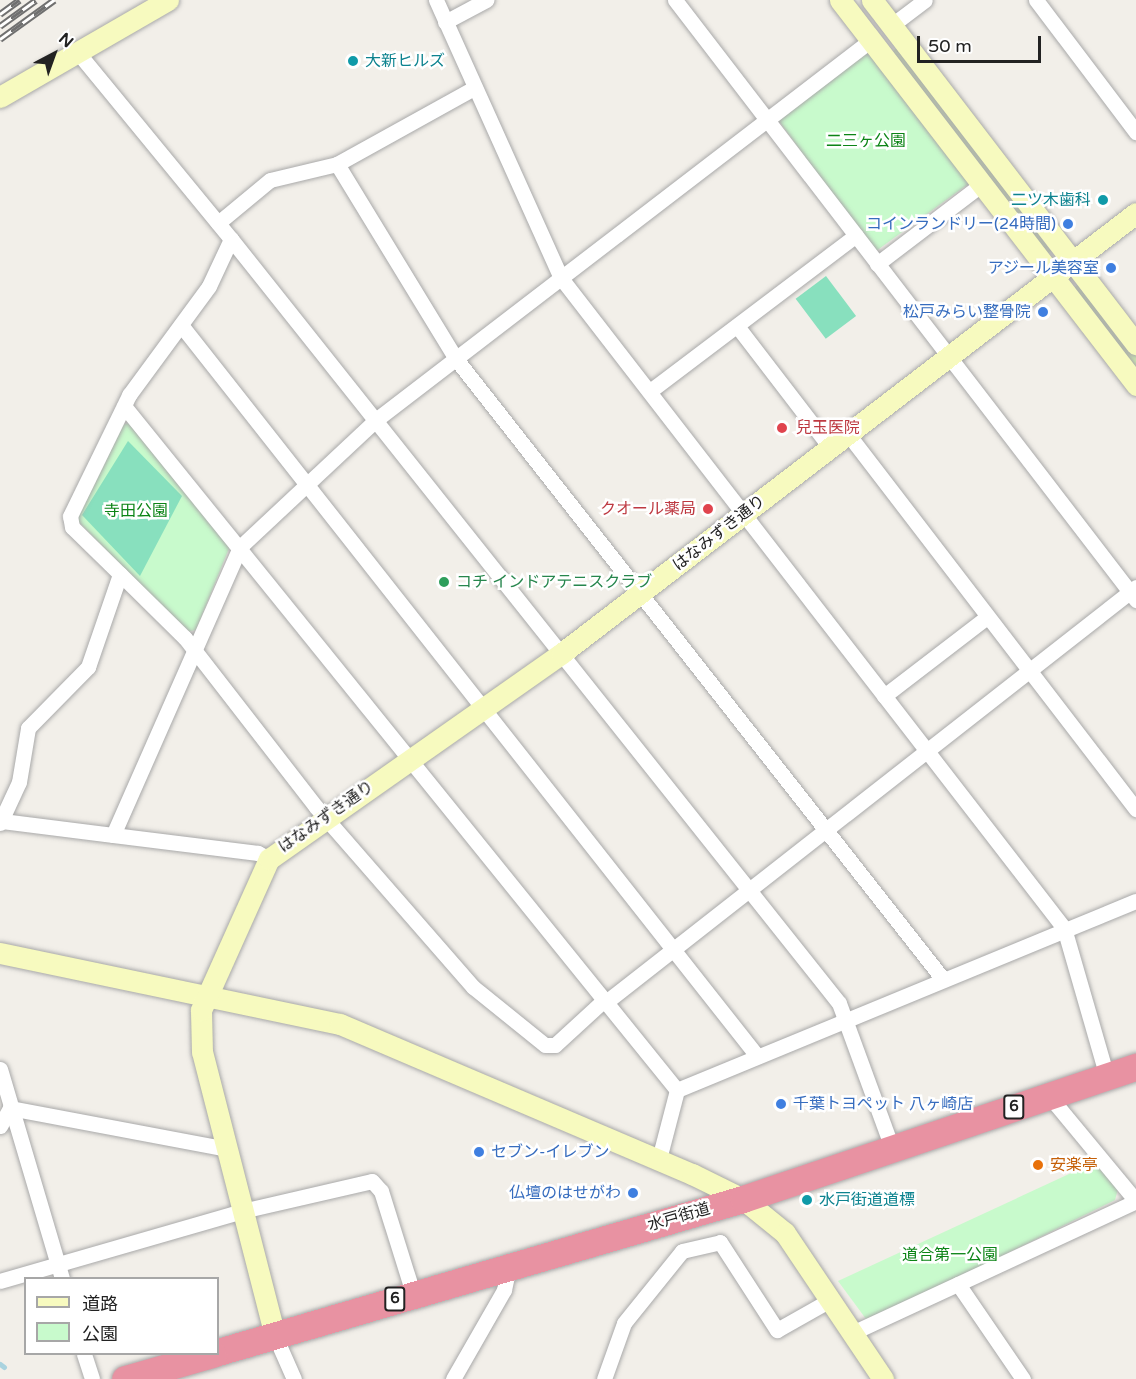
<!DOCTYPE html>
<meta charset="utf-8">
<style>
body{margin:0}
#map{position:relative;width:1136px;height:1379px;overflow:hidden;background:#f2efe9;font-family:"Varela Round","Noto Sans JP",sans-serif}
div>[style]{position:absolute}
.grass>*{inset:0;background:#cdebb0}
.park>*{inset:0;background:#c8facc;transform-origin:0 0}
.pitch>*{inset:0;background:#88e0be;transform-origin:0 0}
.stream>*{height:5px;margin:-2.5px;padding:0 2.5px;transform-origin:2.5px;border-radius:2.5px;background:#aad3df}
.roads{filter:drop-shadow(0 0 2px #a9a9a9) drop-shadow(0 0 2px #a9a9a9)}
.street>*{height:15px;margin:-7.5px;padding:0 7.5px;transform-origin:7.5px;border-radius:7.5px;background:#fff}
.secondary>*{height:21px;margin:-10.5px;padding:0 10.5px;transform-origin:10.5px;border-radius:10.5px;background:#f7fabf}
.highway>*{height:27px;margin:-13.5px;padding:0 13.5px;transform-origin:13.5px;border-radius:13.5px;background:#e892a2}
.rail>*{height:7px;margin-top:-3.5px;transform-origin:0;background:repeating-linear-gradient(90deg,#fff 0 14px,#707070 0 28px);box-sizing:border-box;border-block:2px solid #707070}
.dots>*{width:16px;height:16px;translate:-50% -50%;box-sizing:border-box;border:3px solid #fff;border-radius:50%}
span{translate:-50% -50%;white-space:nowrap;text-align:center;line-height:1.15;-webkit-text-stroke:5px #fff;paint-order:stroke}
.shield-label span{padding:2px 4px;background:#fff;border:2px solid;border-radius:4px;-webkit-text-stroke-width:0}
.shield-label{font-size:15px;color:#222;font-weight:700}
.culture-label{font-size:16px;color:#0d838f}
.left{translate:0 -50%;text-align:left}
.right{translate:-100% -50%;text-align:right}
.park-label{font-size:16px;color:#0c8416}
.shop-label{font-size:16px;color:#366cbe}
.health-label{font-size:16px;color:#be3a42}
.street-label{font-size:16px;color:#222}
.leisure-label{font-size:16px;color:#27864d}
.food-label{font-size:16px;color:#c56008}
.legend{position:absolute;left:24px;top:1277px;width:195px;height:78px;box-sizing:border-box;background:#fff;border:2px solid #a7a7a7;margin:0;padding:8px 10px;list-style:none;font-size:18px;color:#222}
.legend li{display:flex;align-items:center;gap:12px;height:30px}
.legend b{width:30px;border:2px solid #a7a7a7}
.north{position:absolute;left:24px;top:24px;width:60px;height:60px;-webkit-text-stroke:4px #fff;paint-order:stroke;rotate:41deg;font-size:16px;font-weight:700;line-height:24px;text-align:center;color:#222}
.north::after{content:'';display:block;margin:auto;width:21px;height:27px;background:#222;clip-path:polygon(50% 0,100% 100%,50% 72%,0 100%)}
.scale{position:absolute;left:917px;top:36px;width:124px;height:27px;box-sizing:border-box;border:3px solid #222;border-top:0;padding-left:8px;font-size:18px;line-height:21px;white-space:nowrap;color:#222;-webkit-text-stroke:4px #fff;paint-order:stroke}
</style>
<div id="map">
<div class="grass">
<i style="clip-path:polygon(895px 49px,900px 49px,1051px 251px,1046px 255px,892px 53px)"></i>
<i style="clip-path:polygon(1079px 284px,1136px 350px,1136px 377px,1074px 288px)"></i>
</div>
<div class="park">
<i style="left:872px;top:50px;width:165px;height:117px;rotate:54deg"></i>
<i style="clip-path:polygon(129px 423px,230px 546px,196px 630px,185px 632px,75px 518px,122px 425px)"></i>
<i style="clip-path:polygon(1095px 1162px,1118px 1189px,1115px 1200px,953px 1280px,866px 1319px,838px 1281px)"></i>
</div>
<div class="pitch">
<i style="left:826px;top:276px;width:50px;height:38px;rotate:53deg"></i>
<i style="clip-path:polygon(128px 441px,182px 496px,140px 576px,82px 515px)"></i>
</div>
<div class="stream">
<i style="left:0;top:1364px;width:5px;rotate:37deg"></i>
</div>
<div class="roads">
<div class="street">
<i style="left:436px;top:0;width:305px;rotate:65.8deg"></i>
<i style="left:561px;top:278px;width:822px;rotate:52.27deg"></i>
<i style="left:1064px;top:928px;width:155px;rotate:73.9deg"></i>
<i style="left:675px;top:0;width:757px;rotate:52.46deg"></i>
<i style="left:1036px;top:0;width:166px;rotate:52.9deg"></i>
<i style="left:445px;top:22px;width:47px;rotate:-28.2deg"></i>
<i style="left:892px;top:25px;width:41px;rotate:-37.1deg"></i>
<i style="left:474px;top:88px;width:157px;rotate:151deg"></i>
<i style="left:337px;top:164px;width:228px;rotate:58.6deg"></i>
<i style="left:456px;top:359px;width:787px;rotate:51.86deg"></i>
<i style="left:218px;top:223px;width:67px;rotate:-39.6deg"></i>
<i style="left:270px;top:180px;width:69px;rotate:-13.4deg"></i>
<i style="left:231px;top:239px;width:976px;rotate:51.49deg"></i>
<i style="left:839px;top:1003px;width:154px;rotate:69.9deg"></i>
<i style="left:877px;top:264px;width:132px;rotate:-37.3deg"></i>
<i style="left:181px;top:325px;width:931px;rotate:51.76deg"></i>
<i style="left:737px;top:326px;width:153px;rotate:52.5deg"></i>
<i style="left:650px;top:391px;width:258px;rotate:-37.1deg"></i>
<i style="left:124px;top:406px;width:880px;rotate:51.05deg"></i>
<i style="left:677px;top:1090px;width:71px;rotate:104.6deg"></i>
<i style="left:848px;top:434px;width:473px;rotate:52.5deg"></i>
<i style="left:120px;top:574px;width:91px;rotate:44.6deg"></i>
<i style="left:185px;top:638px;width:214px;rotate:52.2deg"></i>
<i style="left:316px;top:807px;width:239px;rotate:48.9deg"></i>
<i style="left:473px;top:987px;width:92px;rotate:38.9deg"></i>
<i style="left:545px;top:1045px;width:10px"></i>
<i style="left:555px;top:1045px;width:67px;rotate:-42.6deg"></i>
<i style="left:884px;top:696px;width:130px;rotate:-37.5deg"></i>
<i style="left:2px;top:821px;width:112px;rotate:7.2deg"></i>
<i style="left:0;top:823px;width:45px;rotate:-65.1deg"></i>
<i style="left:19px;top:782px;width:55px;rotate:-80.5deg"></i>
<i style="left:28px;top:728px;width:86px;rotate:-45.5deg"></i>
<i style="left:88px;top:667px;width:98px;rotate:-71deg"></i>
<i style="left:120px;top:574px;width:67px;rotate:-135.6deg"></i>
<i style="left:72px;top:527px;width:11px;rotate:-100deg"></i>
<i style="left:70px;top:516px;width:135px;rotate:-64deg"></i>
<i style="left:129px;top:395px;width:135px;rotate:-53.7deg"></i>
<i style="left:209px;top:286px;width:52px;rotate:-64.9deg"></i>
<i style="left:231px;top:239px;width:241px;rotate:-129.4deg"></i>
<i style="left:269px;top:859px;width:13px;rotate:-151deg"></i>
<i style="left:258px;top:853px;width:146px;rotate:-172.9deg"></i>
<i style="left:113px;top:835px;width:315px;rotate:-66.2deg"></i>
<i style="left:240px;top:547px;width:187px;rotate:-43.1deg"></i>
<i style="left:377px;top:419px;width:623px;rotate:-37.5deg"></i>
<i style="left:606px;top:1002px;width:673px;rotate:-38.06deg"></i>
<i style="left:0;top:1069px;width:218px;rotate:73.5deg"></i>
<i style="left:677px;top:1090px;width:496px;rotate:-22.4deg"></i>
<i style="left:0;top:1126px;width:21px;rotate:-61deg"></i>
<i style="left:10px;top:1108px;width:220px;rotate:10.7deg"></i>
<i style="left:0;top:1281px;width:252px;rotate:-16.1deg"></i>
<i style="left:242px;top:1211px;width:133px;rotate:-13deg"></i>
<i style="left:372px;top:1181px;width:13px;rotate:48deg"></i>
<i style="left:381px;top:1191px;width:107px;rotate:72.6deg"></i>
<i style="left:958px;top:1284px;width:115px;rotate:55.6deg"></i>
<i style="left:852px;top:1333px;width:313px;rotate:-24.9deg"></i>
<i style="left:1136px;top:1201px;width:136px;rotate:-129.6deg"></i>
<i style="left:275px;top:1336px;width:47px;rotate:66.2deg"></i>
<i style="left:84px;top:1354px;width:26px;rotate:72deg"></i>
<i style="left:453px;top:1379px;width:103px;rotate:-60.2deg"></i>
<i style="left:504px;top:1290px;width:25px;rotate:-78deg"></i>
<i style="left:604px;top:1379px;width:59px;rotate:-70.3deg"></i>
<i style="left:624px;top:1323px;width:92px;rotate:-51.1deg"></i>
<i style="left:682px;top:1251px;width:39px;rotate:-13deg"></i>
<i style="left:720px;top:1242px;width:105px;rotate:57.1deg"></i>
<i style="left:777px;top:1330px;width:61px;rotate:-29.5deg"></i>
</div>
<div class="secondary">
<i style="left:840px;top:0;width:486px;rotate:52.4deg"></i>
<i style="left:872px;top:0;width:434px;rotate:52.5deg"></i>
<i style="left:0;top:97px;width:194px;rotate:-30deg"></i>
<i style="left:0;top:953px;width:347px;rotate:11.8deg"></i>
<i style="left:340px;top:1024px;width:383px;rotate:23.1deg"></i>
<i style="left:692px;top:1174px;width:57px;rotate:26.1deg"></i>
<i style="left:743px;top:1199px;width:54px;rotate:39deg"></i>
<i style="left:785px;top:1233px;width:176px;rotate:56.1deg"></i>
<i style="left:275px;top:1336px;width:293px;rotate:-104.4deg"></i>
<i style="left:202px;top:1052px;width:42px;rotate:-91.4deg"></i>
<i style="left:201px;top:1010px;width:166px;rotate:-65.8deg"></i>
<i style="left:269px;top:859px;width:358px;rotate:-35.1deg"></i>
<i style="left:562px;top:653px;width:723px;rotate:-37.47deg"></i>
</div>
<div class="highway">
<i style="left:218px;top:1352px;width:547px;rotate:-16.25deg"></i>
<i style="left:743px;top:1199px;width:415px;rotate:-18.6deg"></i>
<i style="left:125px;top:1379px;width:91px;rotate:-15.9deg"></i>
</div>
</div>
<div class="rail">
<i style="left:0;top:14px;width:24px;rotate:-36deg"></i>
<i style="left:0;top:26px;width:44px;rotate:-35.8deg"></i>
<i style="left:0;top:39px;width:67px;rotate:-35.8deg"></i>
</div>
<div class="dots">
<i style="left:353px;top:61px;background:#0f9aa8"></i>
<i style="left:1103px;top:200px;background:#0f9aa8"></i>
<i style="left:1068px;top:224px;background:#3f7fe0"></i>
<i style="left:1111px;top:268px;background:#3f7fe0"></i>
<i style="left:1043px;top:312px;background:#3f7fe0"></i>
<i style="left:782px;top:428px;background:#e0444e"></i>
<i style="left:708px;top:509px;background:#e0444e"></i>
<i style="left:444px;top:582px;background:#2e9e5b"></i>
<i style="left:781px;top:1104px;background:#3f7fe0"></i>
<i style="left:479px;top:1152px;background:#3f7fe0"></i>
<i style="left:1038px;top:1165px;background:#e8710a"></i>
<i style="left:633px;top:1193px;background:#3f7fe0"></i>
<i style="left:807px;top:1200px;background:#0f9aa8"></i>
</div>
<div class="shield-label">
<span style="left:1014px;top:1107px">6</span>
<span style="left:395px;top:1299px">6</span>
</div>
<div class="culture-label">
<span class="left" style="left:365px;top:61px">大新ヒルズ</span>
<span class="right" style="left:1091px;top:200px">二ツ木歯科</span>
<span class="left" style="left:819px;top:1200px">水戸街道道標</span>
</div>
<div class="park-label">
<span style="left:866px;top:141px">二三ヶ公園</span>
<span style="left:136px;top:511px">寺田公園</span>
<span style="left:950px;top:1255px">道合第一公園</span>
</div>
<div class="shop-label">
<span class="right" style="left:1056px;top:224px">コインランドリー(24時間)</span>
<span class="right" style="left:1099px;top:268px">アジール美容室</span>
<span class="right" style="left:1031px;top:312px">松戸みらい整骨院</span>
<span class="left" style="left:793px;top:1104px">千葉トヨペット 八ヶ崎店</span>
<span class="left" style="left:491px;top:1152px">セブン-イレブン</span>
<span class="right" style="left:621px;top:1193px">仏壇のはせがわ</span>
</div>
<div class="health-label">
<span class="left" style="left:796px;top:428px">兒玉医院</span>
<span class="right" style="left:696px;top:509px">クオール薬局</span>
</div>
<div class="street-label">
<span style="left:719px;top:533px;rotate:-38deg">はなみずき通り</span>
<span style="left:326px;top:817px;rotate:-35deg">はなみずき通り</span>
<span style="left:679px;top:1217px;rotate:-16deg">水戸街道</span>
</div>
<div class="leisure-label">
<span class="left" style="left:456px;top:582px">コチ インドアテニスクラブ</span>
</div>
<div class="food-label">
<span class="left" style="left:1050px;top:1165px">安楽亭</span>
</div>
<ul class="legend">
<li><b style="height:8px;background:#f7fabf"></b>道路</li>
<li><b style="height:16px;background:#c8facc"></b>公園</li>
</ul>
<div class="north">N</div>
<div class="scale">50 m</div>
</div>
